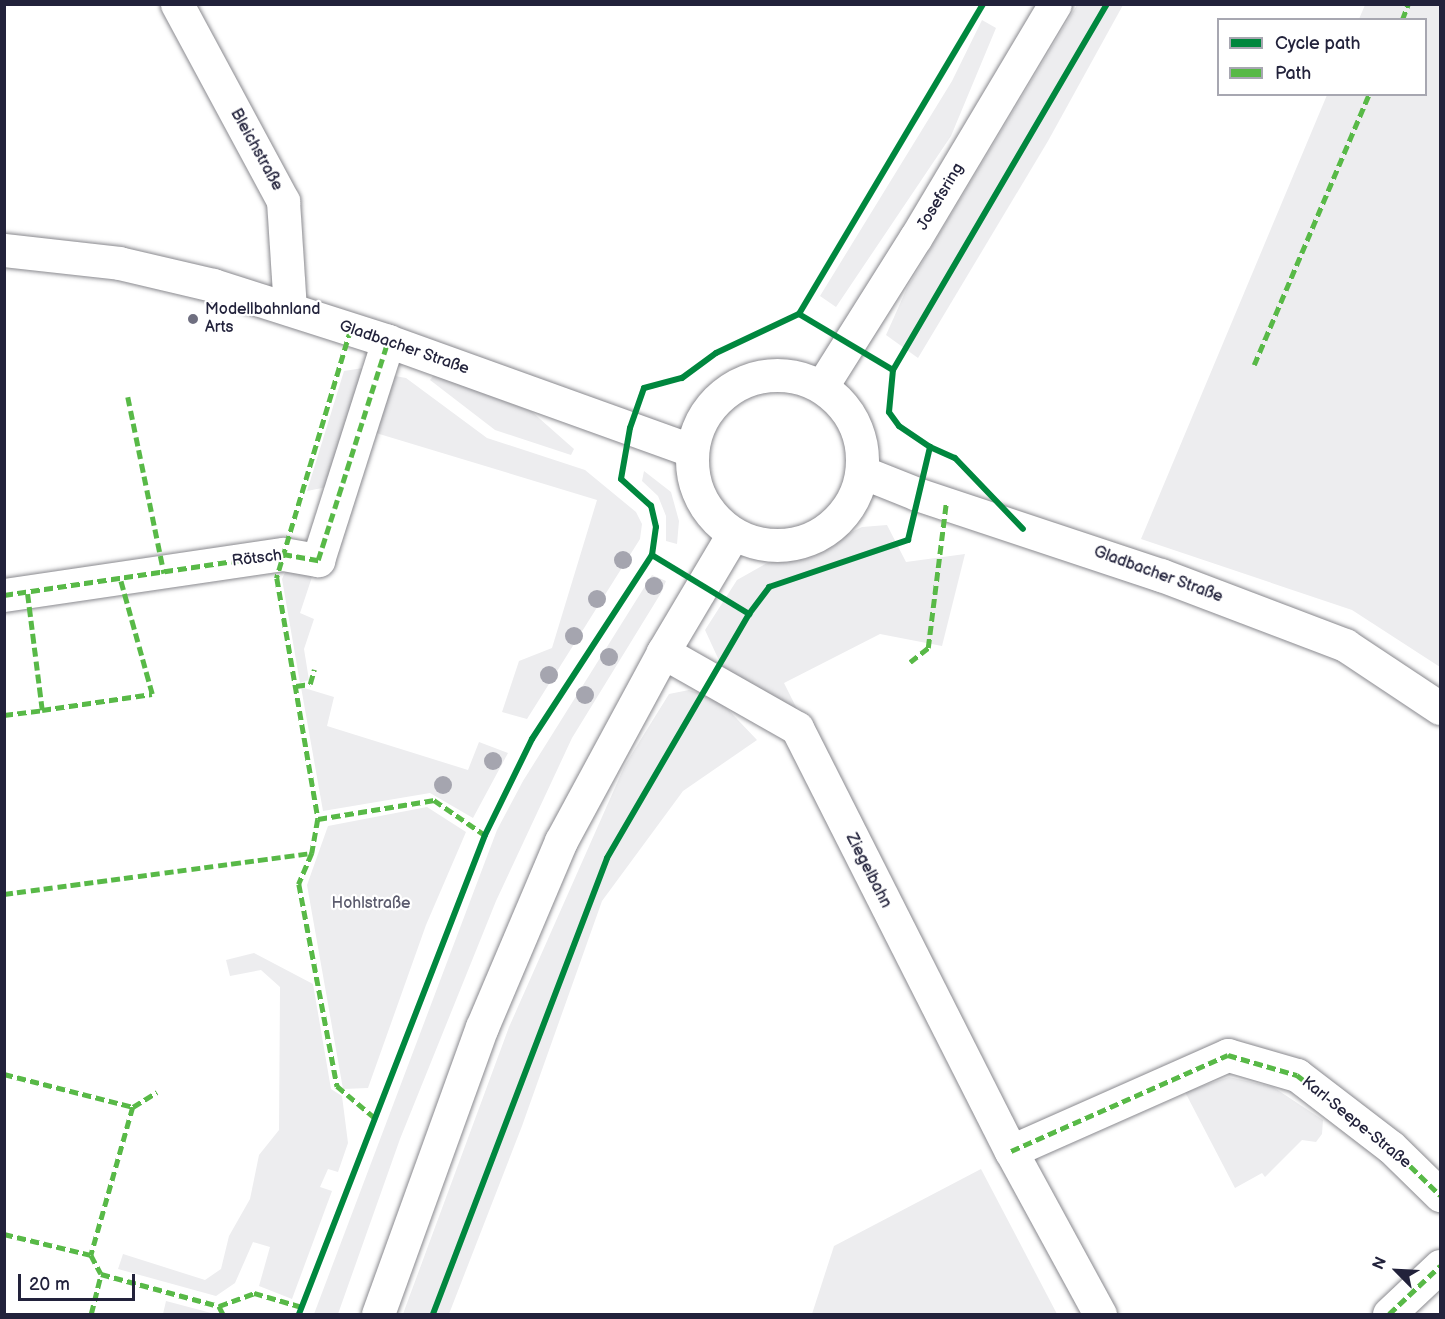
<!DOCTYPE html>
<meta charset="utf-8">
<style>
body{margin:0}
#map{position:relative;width:1445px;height:1319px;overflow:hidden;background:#fff;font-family:"Balsamiq Sans",sans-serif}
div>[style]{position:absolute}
.green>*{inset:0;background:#ededef}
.roads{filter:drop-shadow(0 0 2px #8a8a8f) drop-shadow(0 0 2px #8a8a8f)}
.minor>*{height:33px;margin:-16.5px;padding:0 16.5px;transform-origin:16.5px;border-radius:16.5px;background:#fff}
.major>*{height:33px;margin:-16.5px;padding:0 16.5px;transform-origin:16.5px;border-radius:16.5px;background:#fff}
.major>.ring{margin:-16.5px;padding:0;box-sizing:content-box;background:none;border:33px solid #fff;border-radius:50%}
.quiet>*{height:4.5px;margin-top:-2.25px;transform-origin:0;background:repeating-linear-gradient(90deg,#58b947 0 9px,transparent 0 13.5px)}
.cycleway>*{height:6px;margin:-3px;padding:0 3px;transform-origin:3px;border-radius:3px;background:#00873e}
.trees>*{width:18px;height:18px;margin:-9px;border-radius:50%;background:#a5a5af}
.dots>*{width:16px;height:16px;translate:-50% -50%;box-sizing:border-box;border:3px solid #fff;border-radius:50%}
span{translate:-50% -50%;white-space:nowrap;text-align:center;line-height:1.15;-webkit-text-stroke:4.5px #fff;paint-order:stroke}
.street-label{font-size:16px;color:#22223b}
.poi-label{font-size:16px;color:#22223b}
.left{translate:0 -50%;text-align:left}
.park-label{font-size:16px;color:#5b5b6d}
.frame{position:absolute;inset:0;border:6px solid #22223b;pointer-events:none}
.legend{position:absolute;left:1217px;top:18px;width:210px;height:78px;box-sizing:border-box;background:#fff;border:2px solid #a7a7b1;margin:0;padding:8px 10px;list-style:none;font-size:18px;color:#22223b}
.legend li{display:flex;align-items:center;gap:12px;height:30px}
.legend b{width:30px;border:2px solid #a7a7b1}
.north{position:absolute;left:1367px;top:1241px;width:60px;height:60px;-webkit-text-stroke:4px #fff;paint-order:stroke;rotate:294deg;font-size:16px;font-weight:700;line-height:24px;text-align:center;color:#22223b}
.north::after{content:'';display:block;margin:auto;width:21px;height:27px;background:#22223b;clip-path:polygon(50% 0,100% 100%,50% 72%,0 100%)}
.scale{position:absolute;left:18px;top:1274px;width:117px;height:27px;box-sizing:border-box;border:3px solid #22223b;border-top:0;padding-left:8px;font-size:18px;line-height:21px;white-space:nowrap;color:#22223b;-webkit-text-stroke:4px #fff;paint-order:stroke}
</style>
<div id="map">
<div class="green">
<i style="clip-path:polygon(1077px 5px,1123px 5px,1048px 141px,918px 358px,886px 335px,907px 288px)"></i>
<i style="clip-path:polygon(1365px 5px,1440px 5px,1440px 667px,1352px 610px,1141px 539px,1327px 95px,1426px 94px,1426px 20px,1359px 19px)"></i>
<i style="clip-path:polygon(982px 20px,996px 28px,951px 136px,836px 307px,820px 296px,952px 81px)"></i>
<i style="clip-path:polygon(363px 368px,327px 487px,307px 491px,344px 371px)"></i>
<i style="clip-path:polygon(434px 375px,531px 411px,574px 449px,571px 455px,495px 430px,430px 380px)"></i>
<i style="clip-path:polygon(395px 376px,406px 378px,487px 438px,585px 470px,636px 512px,642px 524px,640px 539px,527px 719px,502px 712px,519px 661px,552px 648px,597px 500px,376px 433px)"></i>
<i style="clip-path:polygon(644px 471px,671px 492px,679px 521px,677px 544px,666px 541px,666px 516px,658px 496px,642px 481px)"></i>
<i style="clip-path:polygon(887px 525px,906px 562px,965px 554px,942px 646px,880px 634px,784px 683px,797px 709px,786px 714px,728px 680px,705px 630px,737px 580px,767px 563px,801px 557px,862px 527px)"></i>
<i style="clip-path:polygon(297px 564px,312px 577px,300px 613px,314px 619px,304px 649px,309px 680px,300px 683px,282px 579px,288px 566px)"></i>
<i style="clip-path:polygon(652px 575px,666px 581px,661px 593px,572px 738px,496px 901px,400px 1139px,338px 1314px,314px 1314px,497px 830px,523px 781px)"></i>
<i style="clip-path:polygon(301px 687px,334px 697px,327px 726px,468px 770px,479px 742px,508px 753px,473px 818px,430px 793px,323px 811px)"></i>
<i style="clip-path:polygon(689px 690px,719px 700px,757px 740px,683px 791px,602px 901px,522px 1126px,449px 1314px,403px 1314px,509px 1027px,625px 765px,669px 694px)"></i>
<i style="clip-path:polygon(427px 807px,466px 832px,426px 925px,368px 1088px,343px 1089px,307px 885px,328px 826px)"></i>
<i style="clip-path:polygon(254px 953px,313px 984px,331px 1089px,342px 1096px,348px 1143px,338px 1172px,328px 1169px,320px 1187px,332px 1191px,292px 1299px,259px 1286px,270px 1247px,253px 1242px,235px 1283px,216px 1296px,118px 1269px,123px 1254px,205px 1280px,221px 1269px,229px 1236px,250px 1199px,259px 1155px,279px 1130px,280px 987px,261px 970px,230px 976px,226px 960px)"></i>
<i style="clip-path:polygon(1229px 1077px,1273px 1087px,1323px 1120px,1322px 1134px,1316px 1142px,1302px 1140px,1265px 1177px,1262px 1173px,1235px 1188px,1185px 1092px)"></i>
<i style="clip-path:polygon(981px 1169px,1057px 1314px,812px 1314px,834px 1246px)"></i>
<i style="clip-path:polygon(166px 1301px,215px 1314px,163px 1314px)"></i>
</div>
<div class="roads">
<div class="minor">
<i style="left:177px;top:4px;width:224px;rotate:61.7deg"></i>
<i style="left:283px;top:201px;width:108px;rotate:86.3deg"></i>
<i style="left:4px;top:595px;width:282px;rotate:-8.4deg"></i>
<i style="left:283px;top:554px;width:36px;rotate:10deg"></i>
<i style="left:318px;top:560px;width:230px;rotate:-72.3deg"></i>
<i style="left:663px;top:652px;width:154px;rotate:29.6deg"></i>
<i style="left:797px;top:728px;width:474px;rotate:63.2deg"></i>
<i style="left:1011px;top:1151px;width:186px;rotate:61.4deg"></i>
<i style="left:1011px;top:1151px;width:237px;rotate:-23.9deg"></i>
<i style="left:1228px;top:1055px;width:72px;rotate:16.2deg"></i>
<i style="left:1297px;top:1075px;width:118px;rotate:37.5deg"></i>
<i style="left:1391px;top:1147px;width:69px;rotate:44.4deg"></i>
<i style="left:1389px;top:1314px;width:70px;rotate:-43.3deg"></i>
</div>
<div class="major">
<i style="left:4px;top:250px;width:116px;rotate:6.4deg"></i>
<i style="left:119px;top:263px;width:97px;rotate:13.2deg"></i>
<i style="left:213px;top:285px;width:184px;rotate:17.7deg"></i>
<i style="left:388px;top:341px;width:322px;rotate:19.8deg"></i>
<i class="ring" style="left:692px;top:375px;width:137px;height:137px"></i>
<i style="left:822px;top:386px;width:176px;rotate:-57.8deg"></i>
<i style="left:916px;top:237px;width:271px;rotate:-59.2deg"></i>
<i style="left:862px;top:472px;width:59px;rotate:21.8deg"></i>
<i style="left:917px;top:494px;width:257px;rotate:18.4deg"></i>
<i style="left:1161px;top:575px;width:197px;rotate:20.8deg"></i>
<i style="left:1345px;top:645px;width:114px;rotate:33.6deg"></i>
<i style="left:378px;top:1314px;width:305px;rotate:-70.1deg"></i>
<i style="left:482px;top:1027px;width:202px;rotate:-67deg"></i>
<i style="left:561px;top:841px;width:215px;rotate:-61.6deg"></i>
<i style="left:663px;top:652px;width:137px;rotate:-59.3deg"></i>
</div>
</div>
<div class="quiet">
<i style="left:1402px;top:20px;width:17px;rotate:-69deg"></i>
<i style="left:351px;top:329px;width:260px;rotate:106.6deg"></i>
<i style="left:277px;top:578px;width:244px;rotate:80.3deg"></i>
<i style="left:318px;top:819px;width:35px;rotate:100deg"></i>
<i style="left:312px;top:853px;width:34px;rotate:113deg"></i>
<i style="left:299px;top:884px;width:206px;rotate:79.3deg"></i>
<i style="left:337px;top:1086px;width:48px;rotate:40deg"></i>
<i style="left:1254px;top:365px;width:294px;rotate:-67deg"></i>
<i style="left:128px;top:397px;width:180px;rotate:78.4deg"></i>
<i style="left:4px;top:595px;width:282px;rotate:-8.4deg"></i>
<i style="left:283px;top:554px;width:36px;rotate:10deg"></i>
<i style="left:318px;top:560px;width:230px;rotate:-72.3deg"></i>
<i style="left:910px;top:662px;width:23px;rotate:-38deg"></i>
<i style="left:928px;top:648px;width:145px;rotate:-82.9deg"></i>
<i style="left:296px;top:686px;width:14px;rotate:-8deg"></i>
<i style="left:310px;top:684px;width:15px;rotate:-74deg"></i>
<i style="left:42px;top:710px;width:111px;rotate:-8.3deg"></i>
<i style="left:152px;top:694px;width:119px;rotate:-105.5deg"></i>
<i style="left:4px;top:715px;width:38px;rotate:-7deg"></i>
<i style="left:42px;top:710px;width:119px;rotate:-97.2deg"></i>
<i style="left:318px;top:819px;width:118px;rotate:-9.3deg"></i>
<i style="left:434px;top:800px;width:62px;rotate:34.5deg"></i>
<i style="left:4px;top:894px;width:311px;rotate:-7.6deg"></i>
<i style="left:4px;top:1074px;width:133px;rotate:14.3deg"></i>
<i style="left:133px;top:1107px;width:154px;rotate:105.8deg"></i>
<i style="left:133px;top:1107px;width:28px;rotate:-32deg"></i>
<i style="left:1011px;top:1151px;width:237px;rotate:-23.9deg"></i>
<i style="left:1228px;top:1055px;width:72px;rotate:16.2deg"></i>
<i style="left:1297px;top:1075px;width:118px;rotate:37.5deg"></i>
<i style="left:1391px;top:1147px;width:69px;rotate:44.4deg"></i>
<i style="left:4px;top:1234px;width:89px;rotate:13.6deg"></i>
<i style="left:91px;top:1255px;width:21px;rotate:62deg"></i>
<i style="left:101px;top:1274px;width:122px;rotate:15.2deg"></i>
<i style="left:219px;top:1306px;width:9px;rotate:63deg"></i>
<i style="left:219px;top:1306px;width:37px;rotate:-20deg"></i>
<i style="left:254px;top:1293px;width:50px;rotate:16.3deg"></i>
<i style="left:91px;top:1314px;width:41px;rotate:-76deg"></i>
<i style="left:1389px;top:1314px;width:70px;rotate:-43.3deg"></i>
</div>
<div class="cycleway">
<i style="left:799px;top:314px;width:109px;rotate:30.8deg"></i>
<i style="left:930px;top:447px;width:27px;rotate:24deg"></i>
<i style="left:955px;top:458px;width:98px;rotate:46.2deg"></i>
<i style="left:652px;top:555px;width:114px;rotate:31.3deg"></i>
<i style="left:299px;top:1314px;width:514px;rotate:-68.78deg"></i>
<i style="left:485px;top:835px;width:107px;rotate:-63.9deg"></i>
<i style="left:532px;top:739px;width:220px;rotate:-56.9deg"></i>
<i style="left:652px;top:555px;width:28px;rotate:-82deg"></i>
<i style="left:656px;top:527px;width:22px;rotate:-103deg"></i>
<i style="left:651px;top:506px;width:40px;rotate:-138deg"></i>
<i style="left:621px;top:479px;width:52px;rotate:-80deg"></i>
<i style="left:630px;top:428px;width:42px;rotate:-70.7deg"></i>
<i style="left:644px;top:388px;width:39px;rotate:-15deg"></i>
<i style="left:682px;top:378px;width:42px;rotate:-36.3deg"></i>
<i style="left:716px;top:353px;width:92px;rotate:-25.2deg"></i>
<i style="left:799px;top:314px;width:360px;rotate:-59.3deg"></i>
<i style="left:433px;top:1314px;width:488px;rotate:-69.1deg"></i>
<i style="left:607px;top:858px;width:282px;rotate:-59.8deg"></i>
<i style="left:749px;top:614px;width:34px;rotate:-53deg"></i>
<i style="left:769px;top:587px;width:147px;rotate:-18.7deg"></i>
<i style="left:908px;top:540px;width:96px;rotate:-76.7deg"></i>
<i style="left:930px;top:447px;width:37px;rotate:-146deg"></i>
<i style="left:899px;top:426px;width:17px;rotate:-126deg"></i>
<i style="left:889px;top:412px;width:42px;rotate:-84.6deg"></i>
<i style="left:893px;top:370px;width:424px;rotate:-59.7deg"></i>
</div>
<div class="trees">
<i style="left:623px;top:560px"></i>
<i style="left:654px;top:586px"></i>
<i style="left:597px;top:599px"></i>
<i style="left:574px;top:636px"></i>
<i style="left:609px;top:657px"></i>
<i style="left:549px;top:675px"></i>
<i style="left:585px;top:695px"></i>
<i style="left:493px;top:761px"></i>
<i style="left:443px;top:785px"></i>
</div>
<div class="dots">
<i style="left:193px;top:319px;background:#6f6f80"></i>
</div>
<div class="street-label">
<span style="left:256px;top:150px;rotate:61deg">Bleichstraße</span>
<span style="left:941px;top:197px;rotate:-59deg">Josefsring</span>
<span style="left:404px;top:348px;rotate:19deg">Gladbacher Straße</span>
<span style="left:257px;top:559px;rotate:-7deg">Rötsch</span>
<span style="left:1158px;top:575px;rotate:20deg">Gladbacher Straße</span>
<span style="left:868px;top:871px;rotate:63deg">Ziegelbahn</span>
<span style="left:1356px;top:1123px;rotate:39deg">Karl-Seepe-Straße</span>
</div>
<div class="poi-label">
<span class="left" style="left:205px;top:319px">Modellbahnland<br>Arts</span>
</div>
<div class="park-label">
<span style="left:371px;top:904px">Hohlstraße</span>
</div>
<div class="frame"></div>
<ul class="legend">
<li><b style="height:8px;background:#00873e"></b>Cycle path</li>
<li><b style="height:8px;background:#58b947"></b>Path</li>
</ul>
<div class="north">N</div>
<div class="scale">20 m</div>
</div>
